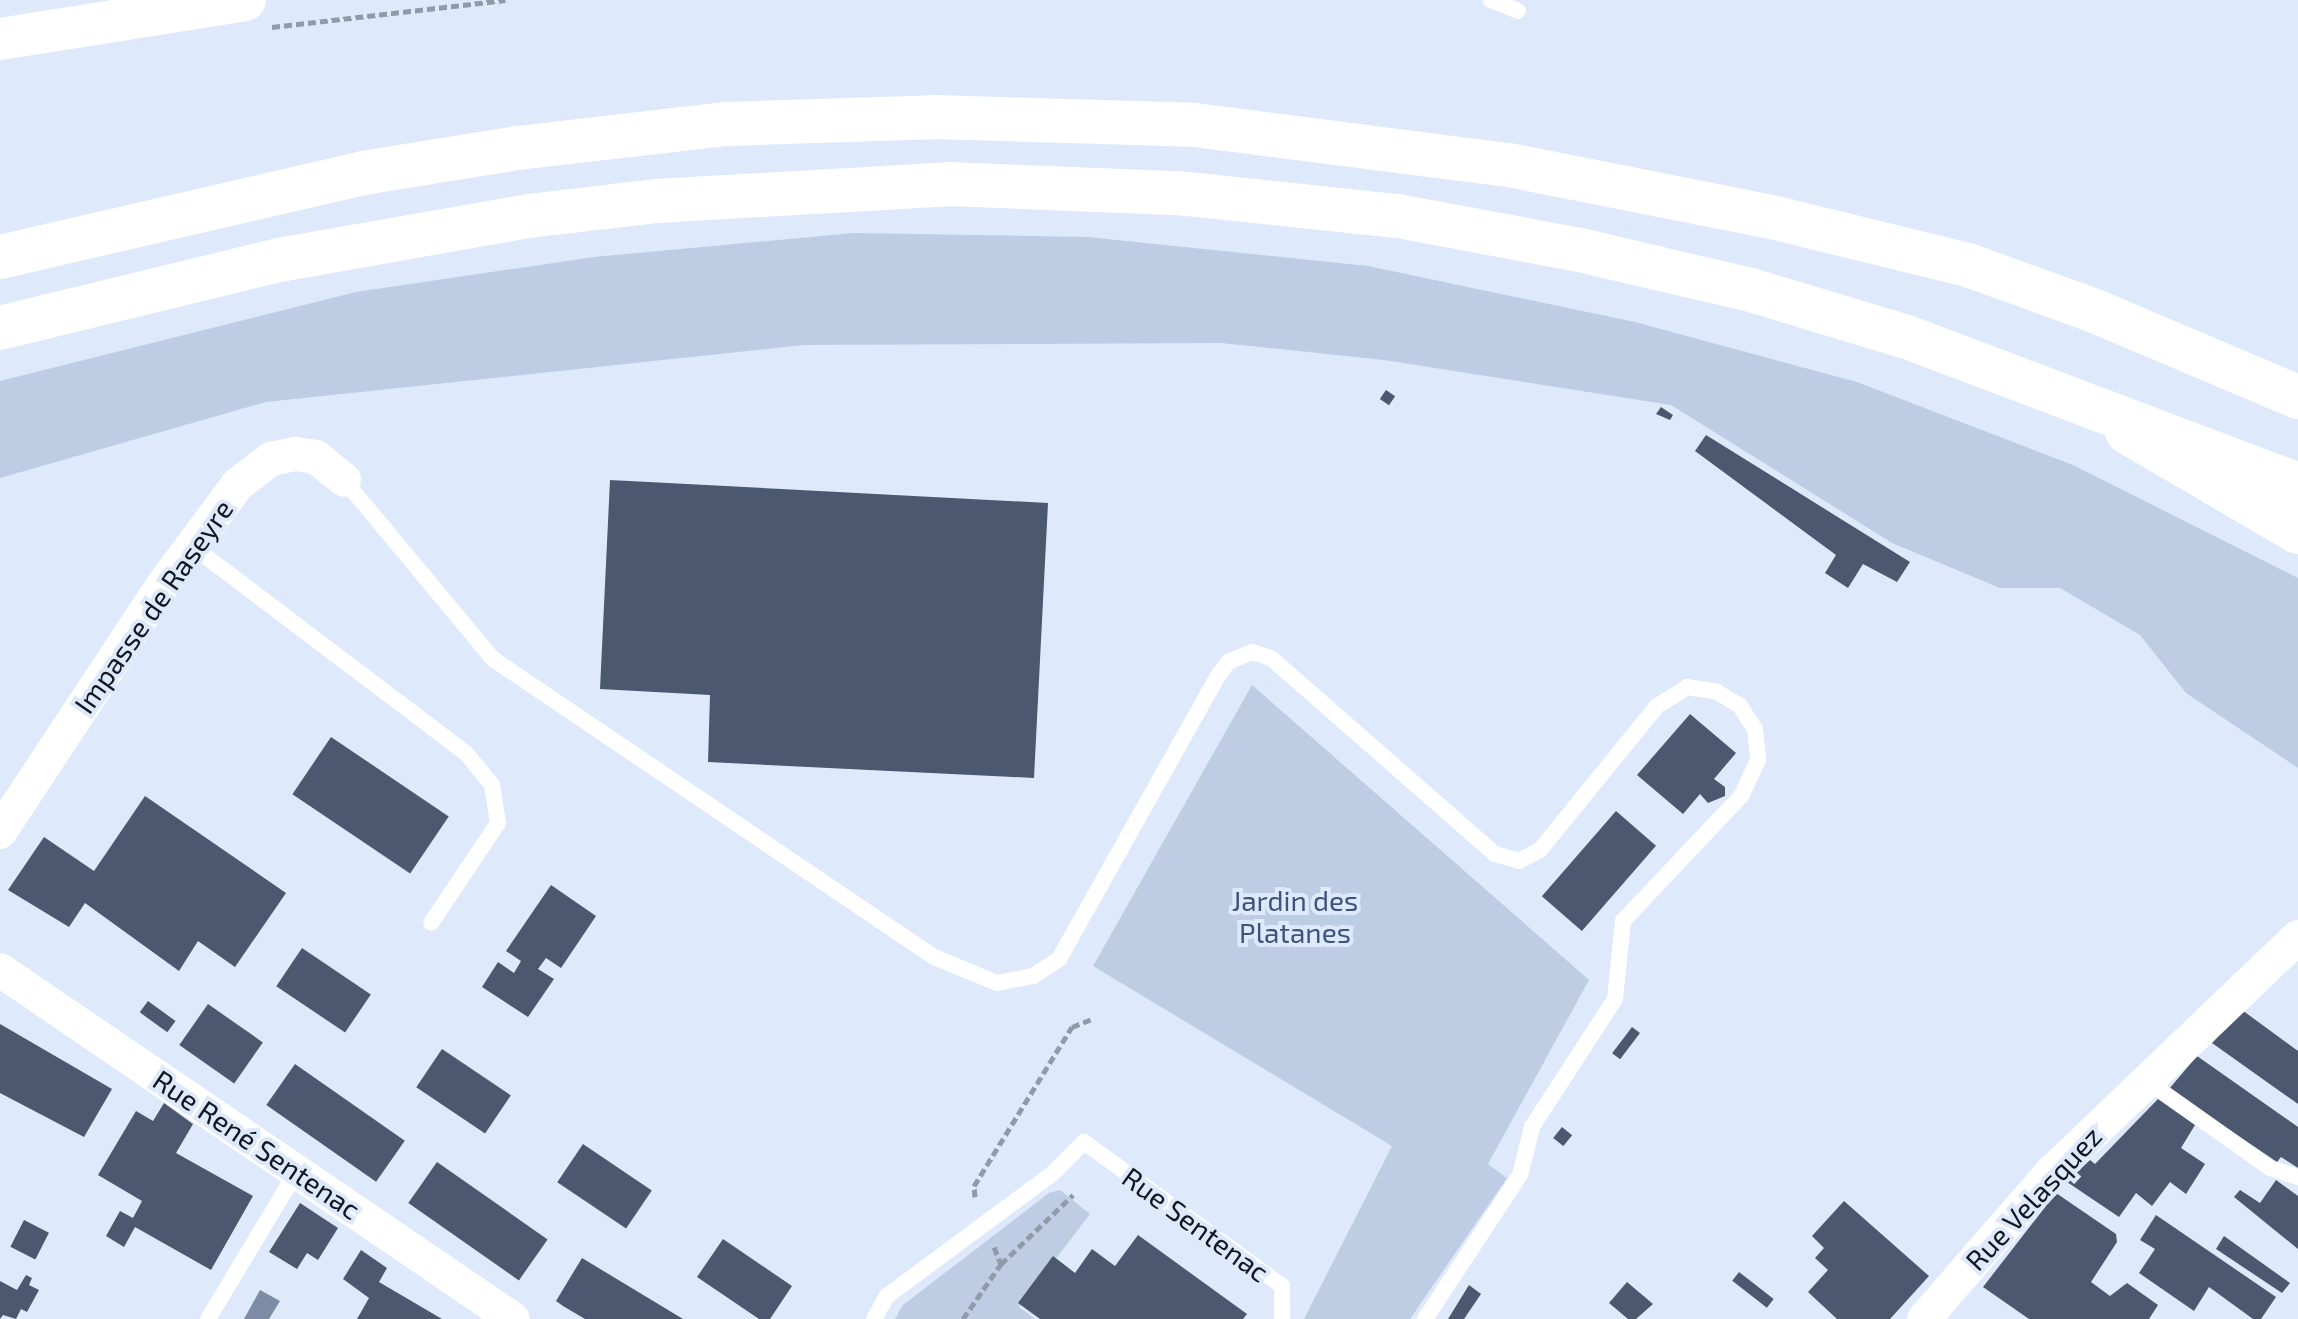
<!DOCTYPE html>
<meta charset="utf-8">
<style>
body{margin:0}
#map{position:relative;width:2298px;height:1319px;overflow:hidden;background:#dee9fb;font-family:"Exo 2",sans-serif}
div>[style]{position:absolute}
.green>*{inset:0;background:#bfcde4}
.water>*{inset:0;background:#7d8ba5}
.building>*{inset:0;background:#4b5870;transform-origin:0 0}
.path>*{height:5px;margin-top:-2.5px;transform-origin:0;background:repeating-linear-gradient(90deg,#919aa9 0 8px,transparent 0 12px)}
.service>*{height:16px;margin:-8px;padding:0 8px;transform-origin:8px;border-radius:8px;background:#fff}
.minor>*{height:34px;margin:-17px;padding:0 17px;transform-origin:17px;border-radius:17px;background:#fff}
.tertiary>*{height:42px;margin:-21px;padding:0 21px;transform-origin:21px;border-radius:21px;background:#fff}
.trunk>*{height:44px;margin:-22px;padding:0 22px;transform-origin:22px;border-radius:22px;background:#fff}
.motorway>*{height:44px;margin:-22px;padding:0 22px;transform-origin:22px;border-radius:22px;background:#fff}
span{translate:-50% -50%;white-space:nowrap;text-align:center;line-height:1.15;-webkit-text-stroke:8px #dee9fb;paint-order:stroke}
.street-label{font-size:28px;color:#111721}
.park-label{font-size:28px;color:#3e547d}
</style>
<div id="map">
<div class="green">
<i style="clip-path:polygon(854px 233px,1088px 237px,1368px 266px,1635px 322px,1857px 382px,2073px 465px,2298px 578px,2298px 768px,2186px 693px,2140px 635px,2060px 588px,2000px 588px,1892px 543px,1671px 405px,1384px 360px,1221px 343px,805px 345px,266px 402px,0 478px,0 381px,356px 292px,594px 257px)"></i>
<i style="clip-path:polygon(1252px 685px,1589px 980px,1488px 1164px,1507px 1178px,1410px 1319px,1304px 1319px,1392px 1146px,1093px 966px)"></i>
<i style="clip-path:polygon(1060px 1190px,1090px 1214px,1019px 1307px,1035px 1319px,895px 1319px,903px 1305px,1049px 1193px)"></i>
</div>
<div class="water">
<i style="clip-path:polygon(260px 1290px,280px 1301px,269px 1319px,244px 1319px)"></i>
</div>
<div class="building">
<i style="left:1386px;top:390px;width:11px;height:11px;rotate:34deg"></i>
<i style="clip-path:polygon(1661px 407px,1673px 415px,1670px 420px,1656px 414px)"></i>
<i style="clip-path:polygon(1706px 435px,1910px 562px,1897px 582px,1863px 564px,1848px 588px,1825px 573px,1836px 555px,1695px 451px)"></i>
<i style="clip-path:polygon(610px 480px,1048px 503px,1034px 778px,708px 762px,710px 695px,600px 689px)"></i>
<i style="clip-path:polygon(1690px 714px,1736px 753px,1714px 779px,1725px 787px,1725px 796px,1708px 803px,1700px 794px,1683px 814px,1637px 775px)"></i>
<i style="left:331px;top:737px;width:142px;height:69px;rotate:34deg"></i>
<i style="clip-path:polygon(145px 796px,286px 893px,235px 967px,198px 941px,179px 971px,85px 903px,69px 927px,8px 890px,44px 837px,94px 871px)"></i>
<i style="left:1616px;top:811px;width:53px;height:113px;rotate:41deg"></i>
<i style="clip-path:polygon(551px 885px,596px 916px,561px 968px,546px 958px,538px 969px,554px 979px,528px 1017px,482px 987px,498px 962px,514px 973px,521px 961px,506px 951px)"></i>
<i style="left:302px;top:948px;width:83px;height:46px;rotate:34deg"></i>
<i style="left:148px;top:1001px;width:34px;height:14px;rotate:36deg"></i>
<i style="left:208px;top:1004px;width:67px;height:50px;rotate:35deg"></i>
<i style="clip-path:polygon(2242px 1010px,2298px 1051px,2298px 1104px,2212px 1043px)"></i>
<i style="clip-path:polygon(0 1024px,112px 1089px,84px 1137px,0 1093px)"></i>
<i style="left:1632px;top:1027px;width:10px;height:33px;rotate:37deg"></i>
<i style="left:442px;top:1049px;width:83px;height:46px;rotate:34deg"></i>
<i style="clip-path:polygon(2197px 1056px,2298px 1127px,2298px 1168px,2281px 1157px,2277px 1162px,2169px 1089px)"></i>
<i style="left:295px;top:1064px;width:134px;height:50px;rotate:35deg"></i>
<i style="clip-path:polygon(2158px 1099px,2195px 1125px,2181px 1148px,2205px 1164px,2186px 1194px,2170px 1182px,2152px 1206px,2136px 1193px,2119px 1217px,2067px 1182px,2090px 1160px,2095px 1164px)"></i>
<i style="clip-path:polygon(164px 1103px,193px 1124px,176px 1153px,253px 1196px,211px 1270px,135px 1227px,124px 1247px,106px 1236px,120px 1211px,133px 1218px,142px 1201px,98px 1175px,136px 1111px,153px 1121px)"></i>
<i style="left:1562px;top:1127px;width:13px;height:14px;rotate:39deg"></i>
<i style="left:583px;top:1144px;width:83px;height:46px;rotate:34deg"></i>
<i style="left:437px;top:1162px;width:135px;height:50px;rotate:35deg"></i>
<i style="clip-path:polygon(2276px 1180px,2298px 1196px,2298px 1249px,2234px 1197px,2240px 1190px,2260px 1203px)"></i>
<i style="clip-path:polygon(2056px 1193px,2116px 1234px,2117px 1242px,2091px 1282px,2110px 1296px,2127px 1283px,2158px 1305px,2149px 1319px,2029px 1319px,1983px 1287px)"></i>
<i style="clip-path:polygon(1844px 1201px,1929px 1276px,1890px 1319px,1837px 1319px,1808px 1292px,1828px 1270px,1815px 1258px,1824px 1248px,1812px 1236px)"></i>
<i style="clip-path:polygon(300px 1203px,338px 1228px,318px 1260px,307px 1253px,297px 1269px,269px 1252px)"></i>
<i style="clip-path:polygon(2156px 1215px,2276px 1297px,2261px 1319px,2253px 1319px,2209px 1287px,2194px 1311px,2139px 1273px,2155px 1249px,2140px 1240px)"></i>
<i style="left:24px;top:1220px;width:28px;height:30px;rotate:27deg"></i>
<i style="clip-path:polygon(1138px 1235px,1247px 1314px,1243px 1319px,1040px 1319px,1018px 1303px,1053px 1256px,1075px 1273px,1092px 1249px,1115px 1266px)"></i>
<i style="clip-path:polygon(2224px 1236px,2290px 1283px,2282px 1293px,2216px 1249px)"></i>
<i style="clip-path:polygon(723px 1239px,792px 1286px,770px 1319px,759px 1319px,697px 1277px)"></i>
<i style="clip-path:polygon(361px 1250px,387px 1268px,379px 1282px,442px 1319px,357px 1319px,369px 1298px,343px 1279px)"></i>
<i style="clip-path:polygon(582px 1258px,683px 1319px,585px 1319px,563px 1306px,556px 1301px)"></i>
<i style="left:1739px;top:1272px;width:44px;height:11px;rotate:38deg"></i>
<i style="clip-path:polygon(26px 1275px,32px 1278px,29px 1285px,39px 1290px,27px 1312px,21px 1309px,16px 1319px,3px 1315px,0 1319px,0 1281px,17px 1290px)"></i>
<i style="clip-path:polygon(1627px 1282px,1653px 1304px,1636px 1319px,1628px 1319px,1609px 1303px)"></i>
<i style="clip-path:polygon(1469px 1285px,1481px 1294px,1464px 1319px,1448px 1319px)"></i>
</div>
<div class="path">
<i style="left:272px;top:27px;width:235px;rotate:-6.6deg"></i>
<i style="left:975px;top:1197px;width:11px;rotate:-95deg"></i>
<i style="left:974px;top:1186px;width:187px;rotate:-58.4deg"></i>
<i style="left:1072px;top:1027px;width:22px;rotate:-22deg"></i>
<i style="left:994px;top:1247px;width:18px;rotate:68deg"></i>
<i style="left:963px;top:1319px;width:67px;rotate:-55.4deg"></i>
<i style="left:1001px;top:1264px;width:100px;rotate:-43.8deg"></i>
</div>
<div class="service">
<i style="left:1491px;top:0;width:29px;rotate:22deg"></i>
<i style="left:344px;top:480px;width:233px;rotate:50.2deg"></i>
<i style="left:493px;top:659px;width:532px;rotate:34.05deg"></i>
<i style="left:934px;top:957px;width:68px;rotate:22.4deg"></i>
<i style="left:997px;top:983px;width:37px;rotate:-11deg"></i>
<i style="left:1033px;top:976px;width:31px;rotate:-33deg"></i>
<i style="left:1059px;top:959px;width:325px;rotate:-60.7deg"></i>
<i style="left:1218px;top:676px;width:17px;rotate:-54deg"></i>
<i style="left:1228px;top:662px;width:26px;rotate:-23deg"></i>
<i style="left:1252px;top:652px;width:20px;rotate:18deg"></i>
<i style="left:1271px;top:658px;width:298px;rotate:41.2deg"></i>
<i style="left:1495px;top:854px;width:25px;rotate:16deg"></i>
<i style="left:1519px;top:861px;width:24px;rotate:-28deg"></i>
<i style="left:1540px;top:850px;width:186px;rotate:-50.9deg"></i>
<i style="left:1657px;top:706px;width:36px;rotate:-32deg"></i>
<i style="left:1687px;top:687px;width:30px;rotate:9deg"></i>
<i style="left:1717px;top:692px;width:27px;rotate:31deg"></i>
<i style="left:1740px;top:706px;width:27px;rotate:57deg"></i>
<i style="left:1755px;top:729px;width:31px;rotate:84deg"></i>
<i style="left:1758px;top:760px;width:38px;rotate:115deg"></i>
<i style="left:1742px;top:795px;width:173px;rotate:133.4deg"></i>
<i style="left:1623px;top:921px;width:78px;rotate:95.9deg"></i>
<i style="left:1615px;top:999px;width:153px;rotate:123deg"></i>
<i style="left:1532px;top:1127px;width:49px;rotate:104deg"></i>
<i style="left:1520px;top:1175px;width:173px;rotate:123.4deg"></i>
<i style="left:192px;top:546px;width:343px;rotate:37.1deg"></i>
<i style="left:466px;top:753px;width:41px;rotate:50.9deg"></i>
<i style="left:492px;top:785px;width:38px;rotate:81deg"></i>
<i style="left:498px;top:823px;width:120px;rotate:123.8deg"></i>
<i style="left:2147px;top:1081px;width:151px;rotate:35.3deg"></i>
<i style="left:2270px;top:1168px;width:29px;rotate:18deg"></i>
<i style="left:208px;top:1319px;width:173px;rotate:-59deg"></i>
<i style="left:874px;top:1319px;width:26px;rotate:-61deg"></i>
<i style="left:887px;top:1296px;width:207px;rotate:-36.5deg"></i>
<i style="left:1053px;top:1173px;width:44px;rotate:-45deg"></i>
<i style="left:1084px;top:1142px;width:245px;rotate:36deg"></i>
<i style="left:1282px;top:1286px;width:33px;rotate:90deg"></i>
</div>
<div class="minor">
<i style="left:0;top:832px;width:296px;rotate:-56.6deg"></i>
<i style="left:163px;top:585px;width:126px;rotate:-53.4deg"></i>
<i style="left:238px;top:484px;width:41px;rotate:-37.1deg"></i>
<i style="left:271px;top:459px;width:25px;rotate:-12deg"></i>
<i style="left:295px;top:454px;width:21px;rotate:8deg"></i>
<i style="left:316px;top:457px;width:36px;rotate:39deg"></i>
<i style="left:0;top:970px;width:620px;rotate:34.23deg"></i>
<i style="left:1924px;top:1319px;width:195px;rotate:-49deg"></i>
<i style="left:2052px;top:1172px;width:340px;rotate:-43.7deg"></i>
</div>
<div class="tertiary">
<i style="left:0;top:39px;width:248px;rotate:-9deg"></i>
</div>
<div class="trunk">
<i style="left:2127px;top:432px;width:198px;rotate:30.3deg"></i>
</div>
<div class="motorway">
<i style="left:0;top:257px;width:373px;rotate:-13deg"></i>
<i style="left:363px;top:173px;width:157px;rotate:-9.2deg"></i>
<i style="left:518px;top:148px;width:210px;rotate:-6.6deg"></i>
<i style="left:727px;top:124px;width:206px;rotate:-1.9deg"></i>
<i style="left:933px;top:117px;width:262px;rotate:1.7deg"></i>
<i style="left:1195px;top:125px;width:317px;rotate:7.3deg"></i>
<i style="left:1509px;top:165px;width:272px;rotate:11.2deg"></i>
<i style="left:1776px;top:218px;width:198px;rotate:13.8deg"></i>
<i style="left:1968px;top:265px;width:135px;rotate:19.9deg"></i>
<i style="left:2095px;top:311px;width:220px;rotate:23deg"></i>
<i style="left:0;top:328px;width:287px;rotate:-13.7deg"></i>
<i style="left:279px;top:260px;width:254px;rotate:-10deg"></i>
<i style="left:529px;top:216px;width:129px;rotate:-6.7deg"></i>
<i style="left:657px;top:201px;width:292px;rotate:-3.3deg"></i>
<i style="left:949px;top:184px;width:229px;rotate:2.3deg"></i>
<i style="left:1178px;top:193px;width:221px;rotate:6deg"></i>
<i style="left:1398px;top:216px;width:185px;rotate:10.6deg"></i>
<i style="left:1580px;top:250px;width:176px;rotate:13.2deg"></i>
<i style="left:1751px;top:290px;width:163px;rotate:16.8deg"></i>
<i style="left:1907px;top:337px;width:418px;rotate:20.7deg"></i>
</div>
<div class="street-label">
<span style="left:153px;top:606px;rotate:-55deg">Impasse de Raseyre</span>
<span style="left:257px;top:1144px;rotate:34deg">Rue René Sentenac</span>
<span style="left:2033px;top:1198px;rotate:-47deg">Rue Velasquez</span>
<span style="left:1196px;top:1224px;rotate:36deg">Rue Sentenac</span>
</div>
<div class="park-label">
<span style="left:1295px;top:916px">Jardin des<br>Platanes</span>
</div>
</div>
